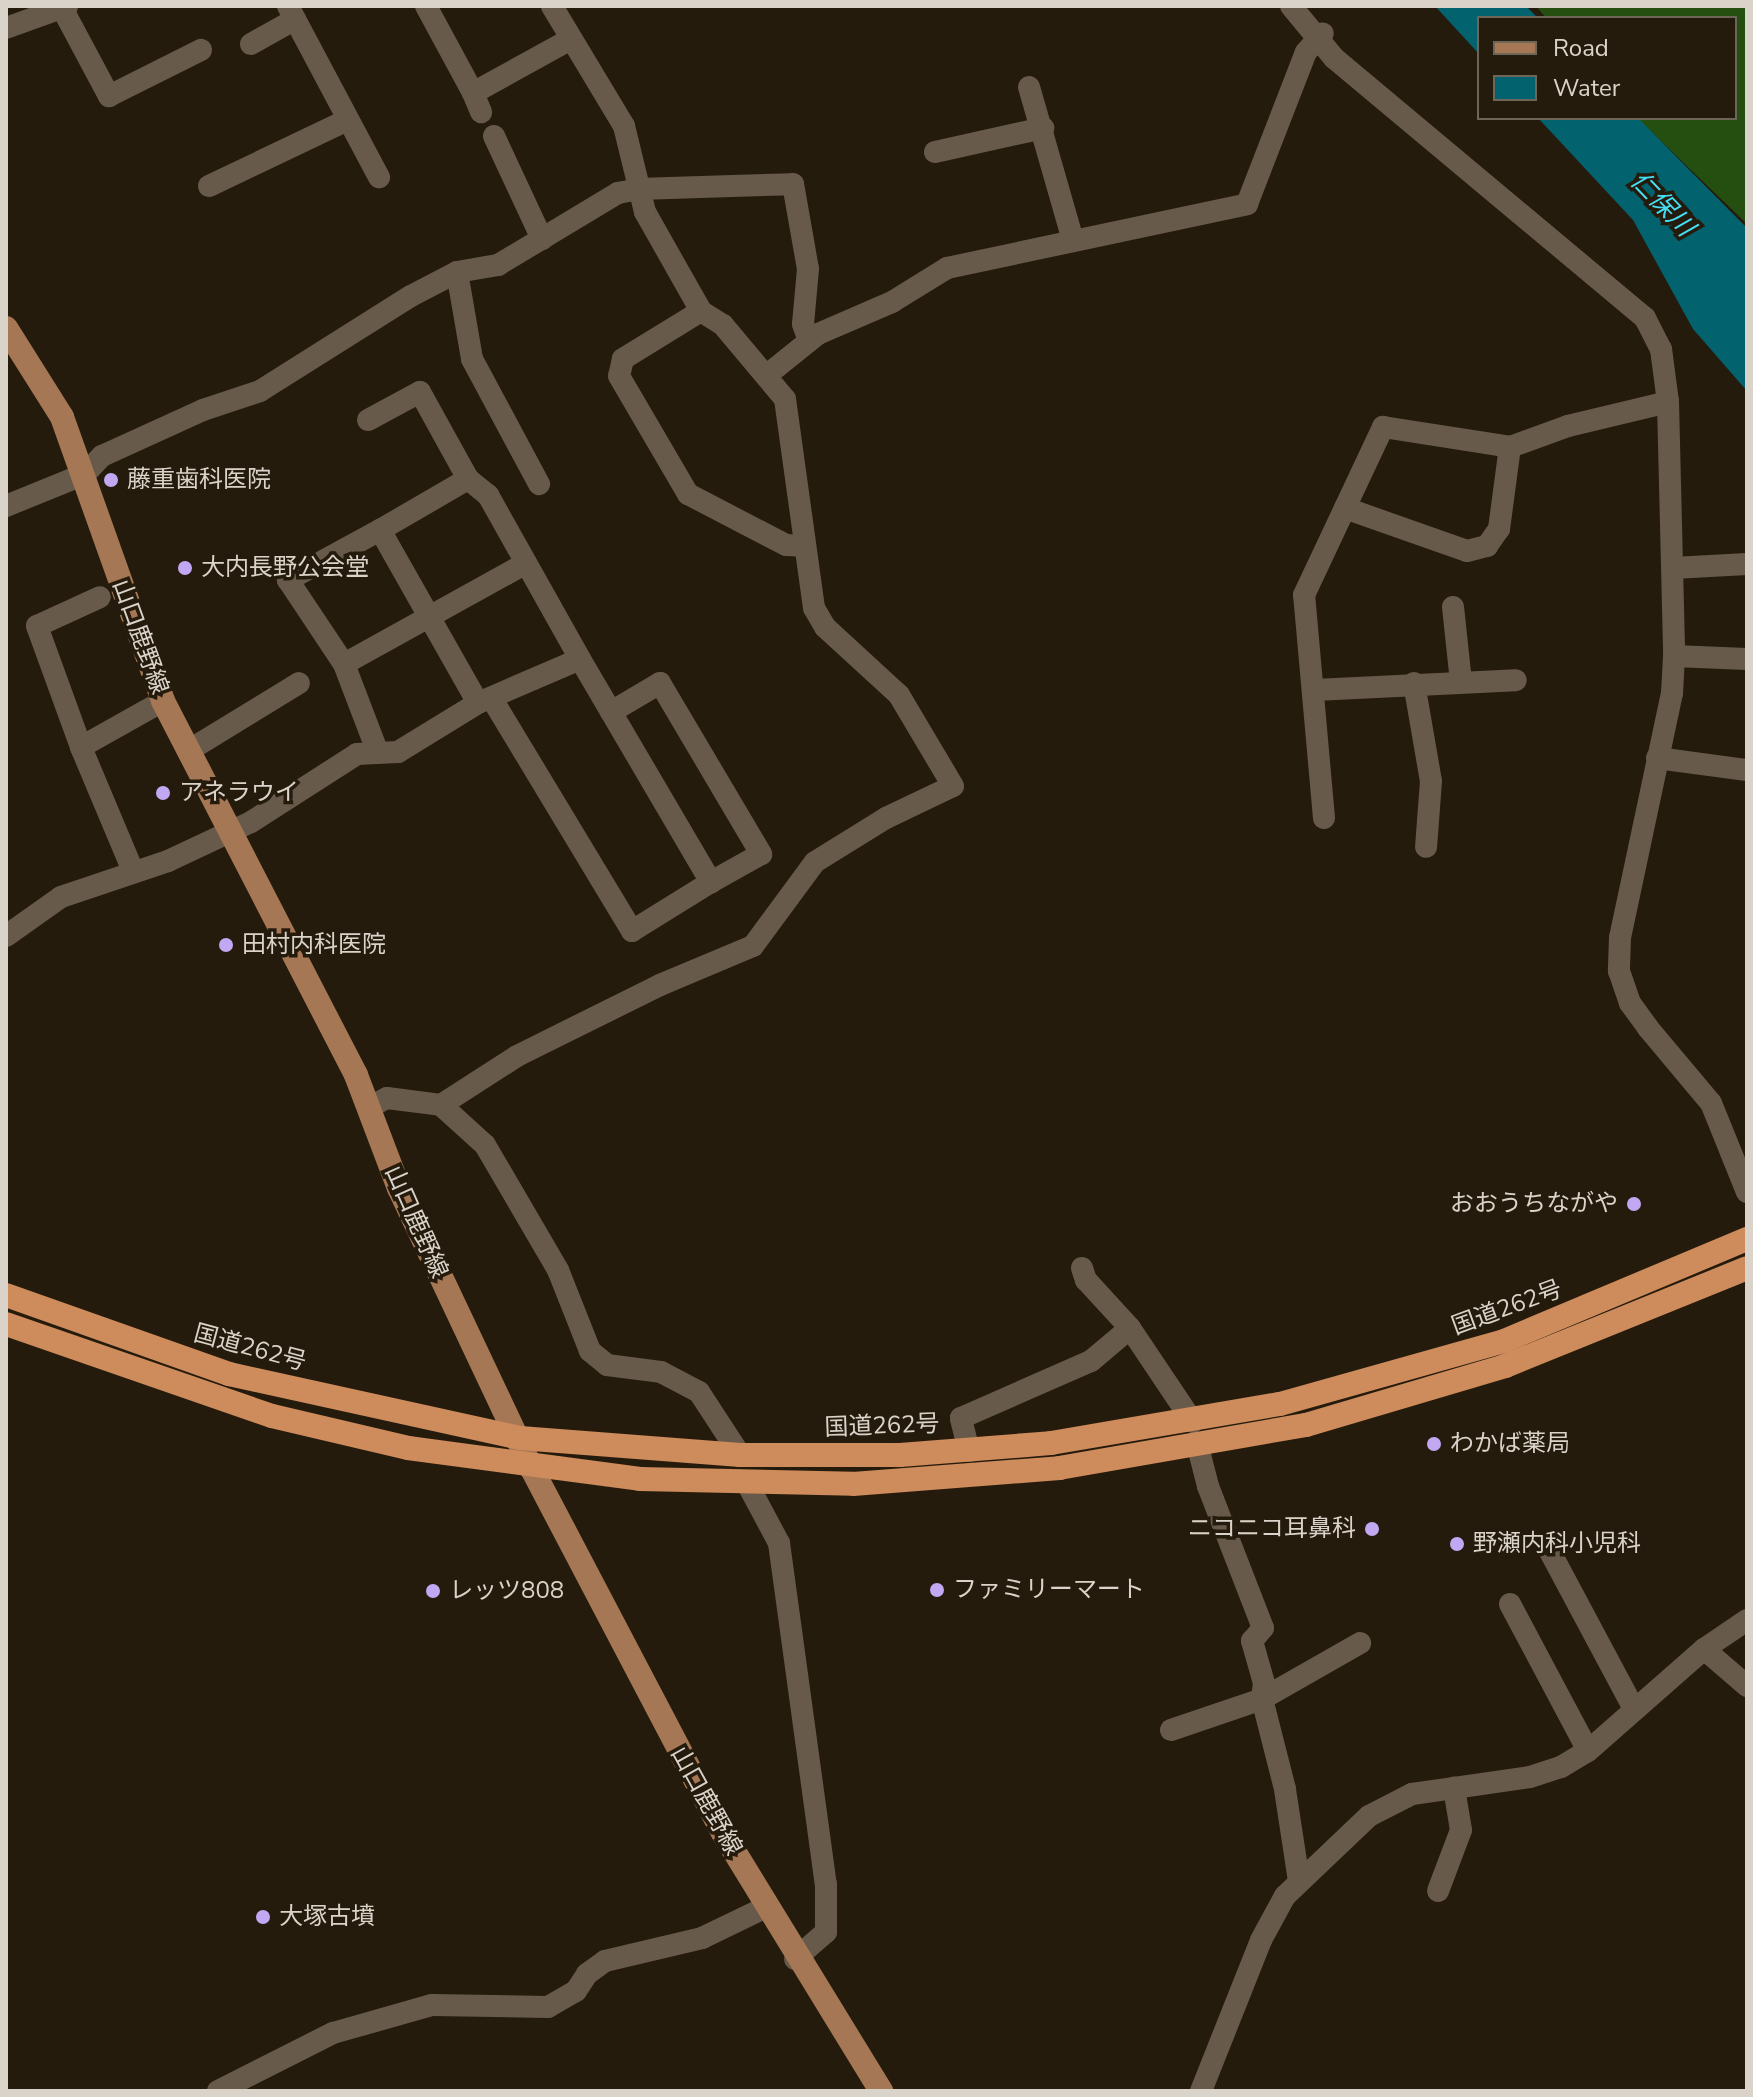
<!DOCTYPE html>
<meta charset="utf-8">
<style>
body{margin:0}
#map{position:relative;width:1753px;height:2097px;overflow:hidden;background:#251b0d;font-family:"Nunito Sans","Noto Sans JP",sans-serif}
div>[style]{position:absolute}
.forest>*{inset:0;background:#244f10}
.water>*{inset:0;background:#02626d}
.minor>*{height:22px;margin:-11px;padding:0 11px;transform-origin:11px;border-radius:11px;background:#675a4a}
.major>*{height:24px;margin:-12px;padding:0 12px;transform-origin:12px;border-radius:12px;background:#a57754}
.highway>*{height:24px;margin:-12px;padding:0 12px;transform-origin:12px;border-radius:12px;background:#ce8b5b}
.dots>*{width:22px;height:22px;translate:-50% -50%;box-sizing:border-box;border:4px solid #251b0d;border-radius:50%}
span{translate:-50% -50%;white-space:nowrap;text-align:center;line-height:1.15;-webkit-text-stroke:7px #251b0d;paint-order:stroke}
.poi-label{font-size:24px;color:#dad3c9}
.left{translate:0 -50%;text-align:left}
.right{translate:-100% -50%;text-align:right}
.street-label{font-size:24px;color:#dad3c9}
.water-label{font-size:26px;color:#43def3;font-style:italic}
.frame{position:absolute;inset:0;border:8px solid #dad3c9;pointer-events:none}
.legend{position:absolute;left:1477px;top:16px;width:260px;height:104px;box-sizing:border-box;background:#251b0d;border:2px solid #6d6558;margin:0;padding:10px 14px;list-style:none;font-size:24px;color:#dad3c9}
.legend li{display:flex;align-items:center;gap:16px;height:40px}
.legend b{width:40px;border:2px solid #6d6558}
</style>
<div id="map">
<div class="forest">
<i style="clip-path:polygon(1536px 6px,1747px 6px,1747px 224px,1637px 118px,1735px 118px,1735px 18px,1546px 18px)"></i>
</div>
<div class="water">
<i style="clip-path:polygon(1435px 6px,1526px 6px,1538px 18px,1479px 18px,1479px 54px)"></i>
<i style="clip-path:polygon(1538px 118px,1638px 118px,1747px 228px,1747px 391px,1693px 329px,1633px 220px)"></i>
</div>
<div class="minor">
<i style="left:288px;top:6px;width:194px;rotate:62deg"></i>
<i style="left:426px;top:6px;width:99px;rotate:61.6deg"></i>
<i style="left:473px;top:93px;width:110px;rotate:-28.9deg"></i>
<i style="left:1291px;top:6px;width:67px;rotate:50.4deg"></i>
<i style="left:1334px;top:58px;width:405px;rotate:39.9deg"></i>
<i style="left:1645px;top:318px;width:35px;rotate:63deg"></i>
<i style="left:1661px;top:349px;width:53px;rotate:82.5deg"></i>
<i style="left:1668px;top:402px;width:254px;rotate:88.6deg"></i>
<i style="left:1674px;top:656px;width:37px;rotate:93deg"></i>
<i style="left:1672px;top:693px;width:250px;rotate:102deg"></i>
<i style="left:1620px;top:938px;width:33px;rotate:92deg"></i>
<i style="left:1619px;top:971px;width:34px;rotate:71deg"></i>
<i style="left:1630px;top:1003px;width:31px;rotate:54deg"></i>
<i style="left:1648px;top:1028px;width:98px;rotate:50deg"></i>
<i style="left:1711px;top:1103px;width:96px;rotate:68deg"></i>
<i style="left:62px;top:8px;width:100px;rotate:61.9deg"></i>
<i style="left:109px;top:96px;width:103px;rotate:-26.6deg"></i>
<i style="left:6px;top:28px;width:65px;rotate:-19.8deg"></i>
<i style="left:251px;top:44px;width:47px;rotate:-29.3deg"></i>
<i style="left:1029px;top:87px;width:159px;rotate:74deg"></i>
<i style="left:473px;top:93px;width:21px;rotate:67deg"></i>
<i style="left:494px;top:136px;width:114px;rotate:65deg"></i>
<i style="left:935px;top:152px;width:111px;rotate:-12.5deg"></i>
<i style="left:209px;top:186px;width:151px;rotate:-25.5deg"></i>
<i style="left:457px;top:272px;width:88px;rotate:80.2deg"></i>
<i style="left:472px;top:359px;width:142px;rotate:61.8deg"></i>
<i style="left:701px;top:311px;width:92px;rotate:148.4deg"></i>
<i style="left:623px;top:359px;width:17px;rotate:103deg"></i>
<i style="left:619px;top:376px;width:137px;rotate:59.7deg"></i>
<i style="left:688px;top:494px;width:110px;rotate:27.5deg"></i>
<i style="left:786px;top:545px;width:17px;rotate:3deg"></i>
<i style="left:767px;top:375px;width:65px;rotate:-38.8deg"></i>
<i style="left:818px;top:334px;width:81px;rotate:-23.4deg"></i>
<i style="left:892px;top:302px;width:65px;rotate:-31.7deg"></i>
<i style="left:947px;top:268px;width:307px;rotate:-12deg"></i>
<i style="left:1247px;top:204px;width:163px;rotate:-68.8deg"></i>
<i style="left:1306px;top:52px;width:25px;rotate:-48deg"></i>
<i style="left:368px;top:420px;width:59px;rotate:-28.3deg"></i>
<i style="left:420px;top:392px;width:99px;rotate:61.1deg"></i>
<i style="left:6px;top:506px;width:85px;rotate:-22.1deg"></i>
<i style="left:85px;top:474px;width:25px;rotate:-47deg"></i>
<i style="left:102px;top:456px;width:111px;rotate:-24.5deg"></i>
<i style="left:203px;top:410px;width:60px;rotate:-18.4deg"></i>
<i style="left:260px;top:391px;width:178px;rotate:-32.2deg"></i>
<i style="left:411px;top:296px;width:52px;rotate:-27.6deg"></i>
<i style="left:457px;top:272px;width:42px;rotate:-9.7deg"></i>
<i style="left:498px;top:265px;width:140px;rotate:-31deg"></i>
<i style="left:618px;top:193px;width:20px;rotate:-11deg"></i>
<i style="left:638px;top:189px;width:155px;rotate:-1.8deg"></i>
<i style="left:793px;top:184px;width:86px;rotate:80deg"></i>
<i style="left:808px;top:269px;width:55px;rotate:95.2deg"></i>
<i style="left:803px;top:324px;width:18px;rotate:71deg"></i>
<i style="left:1345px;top:508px;width:129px;rotate:19.4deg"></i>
<i style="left:1467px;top:551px;width:21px;rotate:-14deg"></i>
<i style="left:1487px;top:546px;width:21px;rotate:-55deg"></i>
<i style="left:1499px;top:529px;width:83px;rotate:-82.4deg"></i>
<i style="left:380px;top:530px;width:105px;rotate:151.5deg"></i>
<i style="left:288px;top:580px;width:101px;rotate:56.3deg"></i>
<i style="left:344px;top:664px;width:208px;rotate:-29deg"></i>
<i style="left:1673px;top:568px;width:74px;rotate:-3.1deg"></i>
<i style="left:1453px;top:607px;width:75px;rotate:83.9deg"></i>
<i style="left:1674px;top:656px;width:73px;rotate:2.4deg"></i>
<i style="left:344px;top:664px;width:95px;rotate:69.1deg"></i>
<i style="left:1414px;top:683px;width:99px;rotate:80.2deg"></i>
<i style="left:1431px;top:781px;width:66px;rotate:94.3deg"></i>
<i style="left:1315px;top:690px;width:201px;rotate:-2.8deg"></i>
<i style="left:478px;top:703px;width:199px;rotate:-119.5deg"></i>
<i style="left:380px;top:530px;width:102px;rotate:-30.1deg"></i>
<i style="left:468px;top:479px;width:26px;rotate:39deg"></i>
<i style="left:488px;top:495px;width:188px;rotate:60.7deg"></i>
<i style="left:611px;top:712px;width:57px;rotate:-30.6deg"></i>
<i style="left:660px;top:683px;width:199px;rotate:59.4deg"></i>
<i style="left:761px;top:854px;width:57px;rotate:150.8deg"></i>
<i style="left:81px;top:747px;width:129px;rotate:-110deg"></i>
<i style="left:37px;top:626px;width:69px;rotate:-24.7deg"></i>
<i style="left:188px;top:751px;width:130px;rotate:-31.5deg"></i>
<i style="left:1657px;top:758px;width:91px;rotate:7.6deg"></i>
<i style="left:1324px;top:818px;width:224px;rotate:-95.1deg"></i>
<i style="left:1304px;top:595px;width:186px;rotate:-64.8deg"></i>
<i style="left:1383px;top:427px;width:129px;rotate:8.9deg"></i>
<i style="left:1510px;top:447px;width:62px;rotate:-19.9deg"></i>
<i style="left:1568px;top:426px;width:103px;rotate:-13.5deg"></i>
<i style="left:133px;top:871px;width:134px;rotate:-112.8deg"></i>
<i style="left:81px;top:747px;width:94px;rotate:-29.3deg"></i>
<i style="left:6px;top:936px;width:67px;rotate:-35.3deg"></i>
<i style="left:61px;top:897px;width:113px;rotate:-18.6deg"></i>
<i style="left:168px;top:861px;width:92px;rotate:-25.2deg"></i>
<i style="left:251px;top:822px;width:126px;rotate:-32.7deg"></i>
<i style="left:357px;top:754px;width:41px;rotate:-2.8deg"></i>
<i style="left:398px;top:752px;width:94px;rotate:-31.5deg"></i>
<i style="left:478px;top:703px;width:111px;rotate:-23.3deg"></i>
<i style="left:580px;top:659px;width:259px;rotate:59.6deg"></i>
<i style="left:711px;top:882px;width:93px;rotate:148.2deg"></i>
<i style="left:632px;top:931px;width:271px;rotate:-121.1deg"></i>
<i style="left:441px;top:1105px;width:90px;rotate:-32.8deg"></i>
<i style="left:517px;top:1056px;width:160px;rotate:-26.4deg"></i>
<i style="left:660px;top:985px;width:101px;rotate:-22.8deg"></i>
<i style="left:753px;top:946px;width:104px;rotate:-53.6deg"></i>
<i style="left:815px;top:862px;width:84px;rotate:-31.8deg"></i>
<i style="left:886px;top:818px;width:74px;rotate:-25.5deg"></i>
<i style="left:953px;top:786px;width:106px;rotate:-120.7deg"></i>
<i style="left:899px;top:695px;width:100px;rotate:-137.4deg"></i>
<i style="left:825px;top:627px;width:22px;rotate:-120deg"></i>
<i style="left:814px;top:608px;width:211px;rotate:-97.9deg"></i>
<i style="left:785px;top:399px;width:97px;rotate:-130deg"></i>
<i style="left:723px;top:325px;width:26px;rotate:-148deg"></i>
<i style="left:701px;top:311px;width:114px;rotate:-119.5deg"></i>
<i style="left:645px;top:212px;width:89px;rotate:-103.7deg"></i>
<i style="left:624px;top:126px;width:140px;rotate:-121deg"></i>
<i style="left:368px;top:1108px;width:21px;rotate:-28deg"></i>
<i style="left:387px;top:1098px;width:54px;rotate:7.4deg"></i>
<i style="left:441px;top:1105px;width:59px;rotate:42.3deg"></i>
<i style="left:485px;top:1145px;width:145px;rotate:59.7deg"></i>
<i style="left:558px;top:1270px;width:87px;rotate:68.4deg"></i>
<i style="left:590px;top:1351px;width:22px;rotate:39deg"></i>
<i style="left:607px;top:1365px;width:54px;rotate:7.4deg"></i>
<i style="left:661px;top:1372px;width:43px;rotate:27.8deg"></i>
<i style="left:699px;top:1392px;width:75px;rotate:56.9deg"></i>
<i style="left:1082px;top:1268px;width:13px;rotate:72deg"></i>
<i style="left:1086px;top:1280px;width:65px;rotate:47.5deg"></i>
<i style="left:1130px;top:1328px;width:113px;rotate:56.2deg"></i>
<i style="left:969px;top:1451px;width:34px;rotate:-104deg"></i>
<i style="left:961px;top:1418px;width:142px;rotate:-23.7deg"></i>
<i style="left:1091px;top:1361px;width:51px;rotate:-40.2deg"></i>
<i style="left:748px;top:1485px;width:66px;rotate:61.9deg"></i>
<i style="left:779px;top:1543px;width:344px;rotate:82.2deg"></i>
<i style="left:826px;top:1884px;width:48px;rotate:90deg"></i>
<i style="left:826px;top:1932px;width:41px;rotate:138.9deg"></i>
<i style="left:1547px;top:1546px;width:185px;rotate:61.9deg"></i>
<i style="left:1510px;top:1604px;width:166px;rotate:62deg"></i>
<i style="left:1704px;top:1649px;width:57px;rotate:40.7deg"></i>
<i style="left:1171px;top:1730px;width:96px;rotate:-18.8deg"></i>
<i style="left:1262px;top:1699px;width:16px;rotate:-83deg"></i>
<i style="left:1264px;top:1683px;width:44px;rotate:-105.9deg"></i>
<i style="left:1252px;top:1641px;width:17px;rotate:-50deg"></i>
<i style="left:1263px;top:1628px;width:152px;rotate:-111.2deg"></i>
<i style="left:1208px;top:1486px;width:40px;rotate:-104.4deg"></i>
<i style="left:1299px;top:1881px;width:93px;rotate:-98.7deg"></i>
<i style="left:1285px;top:1789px;width:93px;rotate:-104.3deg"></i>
<i style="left:1262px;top:1699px;width:113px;rotate:-29.7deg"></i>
<i style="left:1438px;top:1891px;width:65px;rotate:-69.3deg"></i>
<i style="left:1461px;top:1830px;width:43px;rotate:-99.5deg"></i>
<i style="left:218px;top:2091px;width:129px;rotate:-26.8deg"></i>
<i style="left:333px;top:2033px;width:103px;rotate:-15.8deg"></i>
<i style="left:432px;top:2005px;width:116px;rotate:1deg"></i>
<i style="left:548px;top:2007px;width:32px;rotate:-30deg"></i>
<i style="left:576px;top:1991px;width:20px;rotate:-57deg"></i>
<i style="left:587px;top:1974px;width:22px;rotate:-36deg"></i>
<i style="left:605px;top:1961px;width:100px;rotate:-13.3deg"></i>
<i style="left:702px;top:1938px;width:71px;rotate:-25.8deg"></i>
<i style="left:1201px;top:2091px;width:162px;rotate:-68.3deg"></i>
<i style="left:1261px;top:1940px;width:50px;rotate:-61.4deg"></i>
<i style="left:1285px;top:1896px;width:116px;rotate:-43.6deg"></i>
<i style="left:1369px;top:1816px;width:48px;rotate:-27.1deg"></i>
<i style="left:1412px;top:1794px;width:119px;rotate:-8.2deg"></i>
<i style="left:1530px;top:1777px;width:33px;rotate:-18deg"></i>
<i style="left:1561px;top:1767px;width:31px;rotate:-31deg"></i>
<i style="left:1588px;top:1751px;width:154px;rotate:-41.3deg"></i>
<i style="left:1704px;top:1649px;width:52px;rotate:-34deg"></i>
</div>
<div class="major">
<i style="left:6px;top:328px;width:105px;rotate:57.8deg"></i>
<i style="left:62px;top:417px;width:301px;rotate:70.4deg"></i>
<i style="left:163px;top:701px;width:421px;rotate:62.7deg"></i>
<i style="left:356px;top:1075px;width:121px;rotate:69.2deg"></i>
<i style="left:399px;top:1188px;width:311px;rotate:64.7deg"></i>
<i style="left:532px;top:1469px;width:411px;rotate:62.3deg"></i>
<i style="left:723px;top:1833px;width:303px;rotate:58.5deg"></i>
</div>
<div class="highway">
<i style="left:6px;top:1295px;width:237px;rotate:19.5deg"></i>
<i style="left:229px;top:1374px;width:298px;rotate:12.4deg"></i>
<i style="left:520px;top:1438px;width:221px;rotate:4.4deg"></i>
<i style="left:740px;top:1455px;width:160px"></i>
<i style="left:900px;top:1455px;width:151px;rotate:-4.5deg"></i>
<i style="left:1051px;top:1443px;width:232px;rotate:-9.7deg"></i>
<i style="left:1280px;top:1404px;width:233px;rotate:-15.7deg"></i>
<i style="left:1504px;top:1341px;width:264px;rotate:-22.8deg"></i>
<i style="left:6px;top:1324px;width:281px;rotate:19.1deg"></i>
<i style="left:272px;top:1416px;width:140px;rotate:13.2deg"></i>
<i style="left:408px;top:1448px;width:234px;rotate:7.6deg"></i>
<i style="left:640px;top:1479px;width:213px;rotate:1.3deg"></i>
<i style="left:853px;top:1484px;width:207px;rotate:-4.4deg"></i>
<i style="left:1059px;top:1468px;width:251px;rotate:-9.9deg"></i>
<i style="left:1306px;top:1425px;width:208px;rotate:-16.5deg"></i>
<i style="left:1505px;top:1366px;width:261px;rotate:-22deg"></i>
</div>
<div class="dots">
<i style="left:111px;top:480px;background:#c2a8f2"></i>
<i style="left:185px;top:568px;background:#c2a8f2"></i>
<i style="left:163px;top:793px;background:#c2a8f2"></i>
<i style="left:226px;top:945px;background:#c2a8f2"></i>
<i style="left:1634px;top:1204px;background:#c2a8f2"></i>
<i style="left:1434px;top:1444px;background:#c2a8f2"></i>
<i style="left:1372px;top:1529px;background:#c2a8f2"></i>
<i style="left:1457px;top:1544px;background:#c2a8f2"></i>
<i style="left:937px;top:1590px;background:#c2a8f2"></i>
<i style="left:433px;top:1591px;background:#c2a8f2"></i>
<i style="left:263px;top:1917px;background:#c2a8f2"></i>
</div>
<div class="poi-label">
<span class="left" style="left:127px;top:480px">藤重歯科医院</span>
<span class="left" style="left:201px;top:568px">大内長野公会堂</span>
<span class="left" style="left:179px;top:793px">アネラウイ</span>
<span class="left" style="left:242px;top:945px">田村内科医院</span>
<span class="right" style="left:1618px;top:1204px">おおうちながや</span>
<span class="left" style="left:1450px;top:1444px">わかば薬局</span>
<span class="right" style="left:1356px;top:1529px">ニコニコ耳鼻科</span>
<span class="left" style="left:1473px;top:1544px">野瀬内科小児科</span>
<span class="left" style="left:953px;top:1590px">ファミリーマート</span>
<span class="left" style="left:449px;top:1591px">レッツ808</span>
<span class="left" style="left:279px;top:1917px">大塚古墳</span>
</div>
<div class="street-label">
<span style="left:140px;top:637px;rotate:70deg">山口鹿野線</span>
<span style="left:416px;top:1222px;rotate:66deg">山口鹿野線</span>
<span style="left:1507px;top:1308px;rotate:-20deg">国道262号</span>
<span style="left:250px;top:1348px;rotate:15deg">国道262号</span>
<span style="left:882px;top:1426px;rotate:-2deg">国道262号</span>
<span style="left:706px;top:1801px;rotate:61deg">山口鹿野線</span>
</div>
<div class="water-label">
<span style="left:1662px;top:204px;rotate:46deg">仁保川</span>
</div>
<div class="frame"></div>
<ul class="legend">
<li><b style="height:10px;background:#a57754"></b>Road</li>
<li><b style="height:22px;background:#02626d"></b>Water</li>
</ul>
</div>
